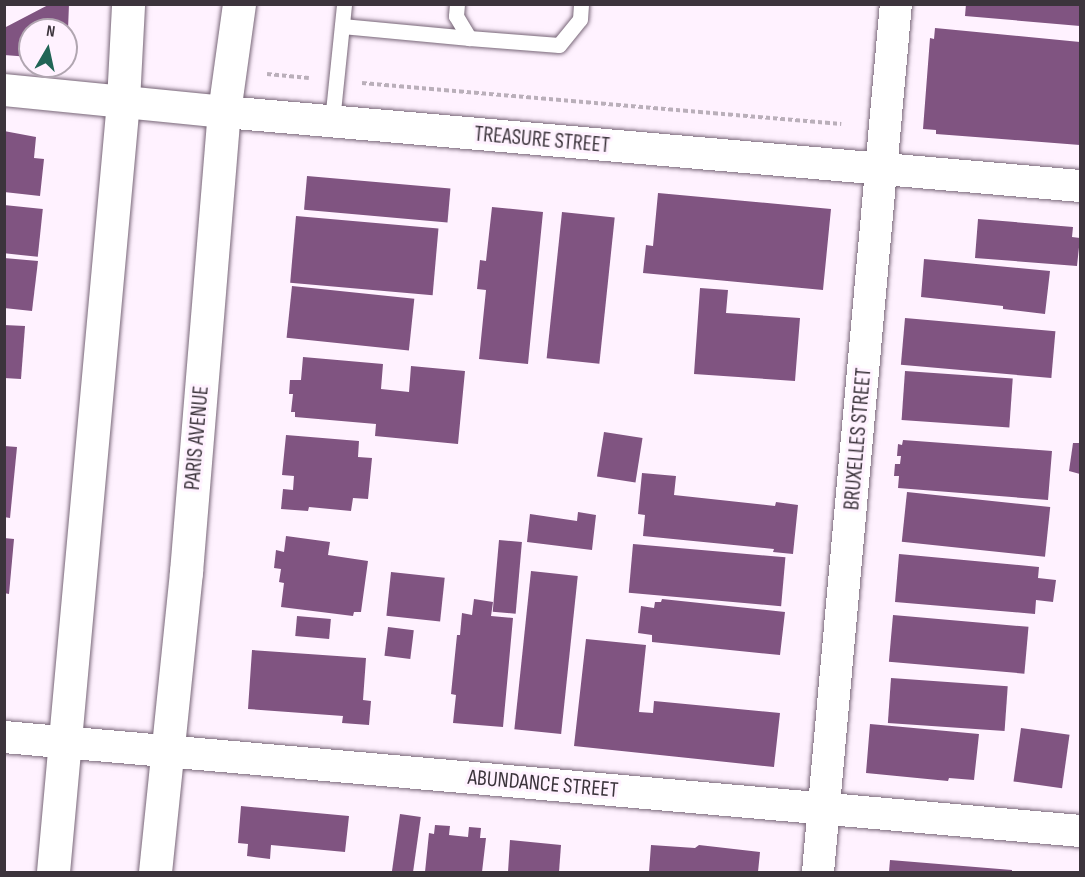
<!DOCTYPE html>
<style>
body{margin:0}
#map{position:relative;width:1085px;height:877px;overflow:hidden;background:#fff2ff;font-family:"Sofia Sans Condensed",sans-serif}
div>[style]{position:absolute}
.building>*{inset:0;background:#805481;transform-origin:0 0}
.path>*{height:4px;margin-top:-2px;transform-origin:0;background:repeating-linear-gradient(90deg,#baafba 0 4.5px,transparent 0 7.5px)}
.roads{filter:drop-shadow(0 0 2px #786678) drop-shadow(0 0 2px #786678)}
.service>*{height:15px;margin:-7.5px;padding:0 7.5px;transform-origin:7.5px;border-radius:7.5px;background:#fff}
.minor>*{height:32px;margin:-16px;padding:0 16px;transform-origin:16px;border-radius:16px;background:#fff}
.tertiary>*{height:33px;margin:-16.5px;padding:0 16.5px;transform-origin:16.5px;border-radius:16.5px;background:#fff}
span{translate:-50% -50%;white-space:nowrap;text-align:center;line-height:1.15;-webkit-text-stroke:6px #fff2ff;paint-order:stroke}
.street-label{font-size:22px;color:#3c343c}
.frame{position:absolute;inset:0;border:6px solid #3c343c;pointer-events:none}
.north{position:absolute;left:18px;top:18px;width:60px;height:60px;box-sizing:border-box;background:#fff2ff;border:2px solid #b1a6b1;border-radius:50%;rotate:9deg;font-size:16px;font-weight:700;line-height:24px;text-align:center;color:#3c343c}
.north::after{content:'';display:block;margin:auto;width:21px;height:27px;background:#216556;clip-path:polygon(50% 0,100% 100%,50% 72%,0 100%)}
</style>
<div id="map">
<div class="building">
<i style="clip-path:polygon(50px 4px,69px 4px,68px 30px,30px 30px,30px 57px,4px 55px,4px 28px)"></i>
<i style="clip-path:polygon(966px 4px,1080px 4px,1080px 26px,965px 16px)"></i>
<i style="clip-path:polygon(935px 28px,1080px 42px,1080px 145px,936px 134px,936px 130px,923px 129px,930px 38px,934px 39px)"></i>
<i style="clip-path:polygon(4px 131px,36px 137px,34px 158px,44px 159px,40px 196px,4px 192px)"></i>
<i style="left:307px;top:176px;width:144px;height:34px;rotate:5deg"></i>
<i style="clip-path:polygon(658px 193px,831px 209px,823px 290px,643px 273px,646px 245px,653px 246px)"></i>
<i style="left:4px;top:205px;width:39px;height:48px;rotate:6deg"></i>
<i style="clip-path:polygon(492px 207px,543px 212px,528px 364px,479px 359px,486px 290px,477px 289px,480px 260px,486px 261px)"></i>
<i style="left:562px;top:212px;width:53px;height:147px;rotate:6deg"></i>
<i style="left:296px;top:216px;width:143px;height:67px;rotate:5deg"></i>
<i style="clip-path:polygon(978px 219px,1073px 227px,1072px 237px,1080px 238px,1077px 266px,975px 258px)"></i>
<i style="clip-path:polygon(4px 258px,38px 261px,32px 311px,4px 308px)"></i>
<i style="clip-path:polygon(924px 259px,1050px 271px,1045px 314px,1003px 309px,1003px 306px,921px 297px)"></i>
<i style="left:292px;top:286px;width:123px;height:52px;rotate:6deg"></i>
<i style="clip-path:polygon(700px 288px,728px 290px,726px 313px,800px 318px,795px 381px,694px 374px)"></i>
<i style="left:905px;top:318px;width:151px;height:47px;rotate:5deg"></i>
<i style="clip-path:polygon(4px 325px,25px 326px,21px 379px,4px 378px)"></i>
<i style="clip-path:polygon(303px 357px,383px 364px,381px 389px,409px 392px,411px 366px,465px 371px,458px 444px,375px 436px,376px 424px,295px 417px,295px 412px,291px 412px,293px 394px,289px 394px,290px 380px,301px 380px)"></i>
<i style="left:905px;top:371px;width:108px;height:49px;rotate:4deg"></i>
<i style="left:604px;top:432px;width:39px;height:45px;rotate:9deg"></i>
<i style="clip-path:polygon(286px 435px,359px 441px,358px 457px,372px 458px,368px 499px,353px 498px,351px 511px,309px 507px,308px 511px,281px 509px,283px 489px,293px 490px,294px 476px,282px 475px)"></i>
<i style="clip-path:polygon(903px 440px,1052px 451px,1048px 500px,898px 488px,899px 476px,894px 476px,895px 464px,900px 464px,901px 456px,897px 456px,898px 444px,902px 445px)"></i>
<i style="clip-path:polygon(1073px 443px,1080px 443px,1080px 474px,1069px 471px)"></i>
<i style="clip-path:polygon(4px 446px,17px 447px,10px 518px,4px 517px)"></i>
<i style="clip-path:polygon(642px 473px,676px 476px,674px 495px,775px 506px,776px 502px,798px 505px,793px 554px,773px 552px,774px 549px,643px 536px,645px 515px,638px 514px)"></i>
<i style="left:907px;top:492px;width:144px;height:50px;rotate:6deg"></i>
<i style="clip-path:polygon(578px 512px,596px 515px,592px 550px,527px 542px,530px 514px,577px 521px)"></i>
<i style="clip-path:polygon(286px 536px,330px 542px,328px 555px,368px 561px,361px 612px,354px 612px,353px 616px,281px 607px,284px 583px,279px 582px,281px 569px,274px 568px,276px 550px,284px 552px)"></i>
<i style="clip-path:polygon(4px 538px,14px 539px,9px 594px,4px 593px)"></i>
<i style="left:499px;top:540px;width:23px;height:72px;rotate:5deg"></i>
<i style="left:633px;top:544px;width:153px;height:49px;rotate:5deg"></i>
<i style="clip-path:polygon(899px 554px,1039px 567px,1038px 578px,1056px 580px,1053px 602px,1036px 600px,1035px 614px,895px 602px)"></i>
<i style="left:531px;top:571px;width:47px;height:159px;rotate:6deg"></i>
<i style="left:391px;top:572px;width:54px;height:44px;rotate:6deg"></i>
<i style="clip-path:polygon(474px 599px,493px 602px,491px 616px,513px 618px,503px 727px,453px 723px,456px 695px,451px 694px,457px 635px,460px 635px,462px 613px,472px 615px)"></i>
<i style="clip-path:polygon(662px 599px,785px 612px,780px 655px,652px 642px,652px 635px,638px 633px,641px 606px,654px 608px,655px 602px,661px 602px)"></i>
<i style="left:893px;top:615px;width:136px;height:47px;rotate:5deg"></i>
<i style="left:297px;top:616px;width:34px;height:20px;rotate:5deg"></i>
<i style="left:388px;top:627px;width:26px;height:29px;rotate:7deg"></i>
<i style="clip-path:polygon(586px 639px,646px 645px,639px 712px,653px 713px,654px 701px,780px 713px,774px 767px,574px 746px)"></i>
<i style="clip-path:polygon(252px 650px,366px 658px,363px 700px,371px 701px,369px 725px,342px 723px,343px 716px,248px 709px)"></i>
<i style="left:891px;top:678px;width:117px;height:45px;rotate:4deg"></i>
<i style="clip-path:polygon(870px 724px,979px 734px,974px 780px,949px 778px,948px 781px,866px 773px)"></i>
<i style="left:1021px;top:728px;width:49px;height:54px;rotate:8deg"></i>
<i style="clip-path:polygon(241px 806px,349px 816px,345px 852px,271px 845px,270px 859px,247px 856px,248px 844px,238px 843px)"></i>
<i style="left:400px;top:814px;width:21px;height:58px;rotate:8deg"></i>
<i style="clip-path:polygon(435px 825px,450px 826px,449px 835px,468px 837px,469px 827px,481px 828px,480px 838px,486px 838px,482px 872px,425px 872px,429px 833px,434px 834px)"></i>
<i style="clip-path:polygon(510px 840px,561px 845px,559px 872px,508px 872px)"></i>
<i style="clip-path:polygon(651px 845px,695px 848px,699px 845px,760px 852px,758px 872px,649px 872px)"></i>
<i style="clip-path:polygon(890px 860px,1012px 870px,1012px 872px,889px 872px)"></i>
</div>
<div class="path">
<i style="left:267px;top:74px;width:42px;rotate:5.4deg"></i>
<i style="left:362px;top:83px;width:481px;rotate:4.9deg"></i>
</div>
<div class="roads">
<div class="service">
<i style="left:457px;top:4px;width:12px;rotate:95deg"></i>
<i style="left:456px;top:16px;width:26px;rotate:59deg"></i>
<i style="left:469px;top:38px;width:90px;rotate:4.4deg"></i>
<i style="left:559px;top:45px;width:33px;rotate:-51deg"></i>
<i style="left:580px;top:19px;width:15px;rotate:-86deg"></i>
<i style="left:342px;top:26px;width:128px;rotate:5.4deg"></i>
<i style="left:332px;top:121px;width:118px;rotate:-84.1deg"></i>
</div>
<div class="minor">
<i style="left:4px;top:90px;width:221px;rotate:5.7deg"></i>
<i style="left:224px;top:112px;width:859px;rotate:4.94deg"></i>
<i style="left:4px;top:737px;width:1080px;rotate:4.99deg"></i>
<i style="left:818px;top:872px;width:871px;rotate:-84.87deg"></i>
</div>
<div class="tertiary">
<i style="left:53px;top:872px;width:774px;rotate:-84.81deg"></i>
<i style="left:123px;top:101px;width:97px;rotate:-87deg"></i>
<i style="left:155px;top:872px;width:302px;rotate:-84.1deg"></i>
<i style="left:186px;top:572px;width:462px;rotate:-85.3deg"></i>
<i style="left:224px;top:112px;width:109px;rotate:-82.1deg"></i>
</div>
</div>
<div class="street-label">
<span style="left:542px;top:140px;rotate:5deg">TREASURE STREET</span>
<span style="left:197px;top:438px;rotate:-85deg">PARIS AVENUE</span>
<span style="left:858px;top:439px;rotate:-85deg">BRUXELLES STREET</span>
<span style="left:543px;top:784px;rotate:5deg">ABUNDANCE STREET</span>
</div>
<div class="frame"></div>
<div class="north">N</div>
</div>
